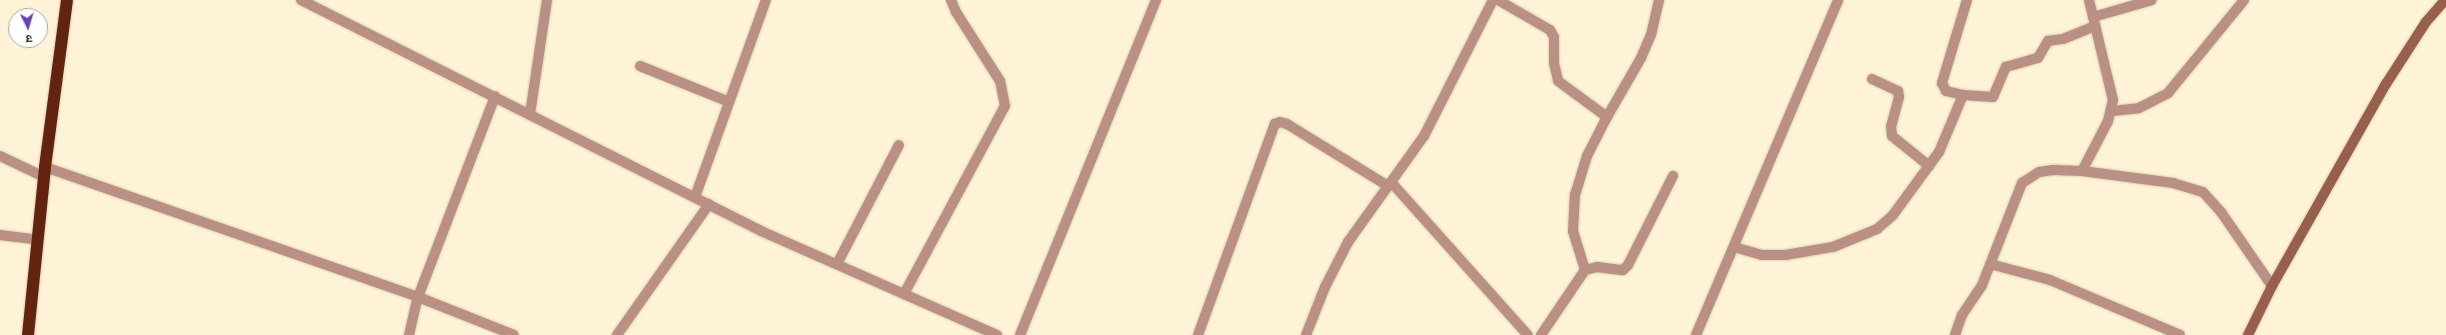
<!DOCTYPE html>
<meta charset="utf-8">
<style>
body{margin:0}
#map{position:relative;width:2446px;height:335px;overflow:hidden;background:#fef3d6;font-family:Manrope,"Noto Sans Devanagari",sans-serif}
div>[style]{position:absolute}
.roads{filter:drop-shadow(0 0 1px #d8cfb5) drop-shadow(0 0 1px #d8cfb5)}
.street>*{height:10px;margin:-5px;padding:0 5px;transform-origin:5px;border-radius:5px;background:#b99083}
.secondary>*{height:10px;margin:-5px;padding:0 5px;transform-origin:5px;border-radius:5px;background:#995f4d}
.highway>*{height:12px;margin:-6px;padding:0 6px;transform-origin:6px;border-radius:6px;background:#622410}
span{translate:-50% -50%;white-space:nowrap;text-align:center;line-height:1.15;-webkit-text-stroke:3px #fff;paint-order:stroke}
.north{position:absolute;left:8px;top:8px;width:40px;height:40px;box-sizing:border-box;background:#fff;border:1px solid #aba9a5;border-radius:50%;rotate:175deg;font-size:11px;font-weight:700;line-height:16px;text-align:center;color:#2d291e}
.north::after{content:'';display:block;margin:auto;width:14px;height:18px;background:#6642ba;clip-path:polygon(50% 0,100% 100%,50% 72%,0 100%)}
</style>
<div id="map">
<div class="roads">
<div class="street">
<i style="left:301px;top:0;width:515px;rotate:26.66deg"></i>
<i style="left:761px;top:231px;width:258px;rotate:23.8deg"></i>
<i style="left:1498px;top:0;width:60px;rotate:30deg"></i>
<i style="left:1550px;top:30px;width:8px;rotate:60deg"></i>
<i style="left:1554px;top:37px;width:26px;rotate:90deg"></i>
<i style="left:1554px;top:63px;width:18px;rotate:77deg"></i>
<i style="left:1558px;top:81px;width:61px;rotate:36.3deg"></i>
<i style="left:1967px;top:0;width:87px;rotate:106.8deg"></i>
<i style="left:1942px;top:83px;width:9px;rotate:63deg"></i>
<i style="left:1946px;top:91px;width:17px;rotate:13deg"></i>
<i style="left:1963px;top:95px;width:30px;rotate:4deg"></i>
<i style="left:1993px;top:97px;width:33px;rotate:-67deg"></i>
<i style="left:2006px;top:67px;width:33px;rotate:-16deg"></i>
<i style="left:2038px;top:58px;width:20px;rotate:-60deg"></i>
<i style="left:2048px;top:41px;width:15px;rotate:-8deg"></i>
<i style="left:2063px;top:39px;width:35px;rotate:-22deg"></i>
<i style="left:2093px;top:17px;width:61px;rotate:-16.1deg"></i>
<i style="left:640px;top:66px;width:96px;rotate:22deg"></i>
<i style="left:1872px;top:79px;width:29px;rotate:25deg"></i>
<i style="left:1898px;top:91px;width:6px;rotate:81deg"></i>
<i style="left:1899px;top:97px;width:30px;rotate:105deg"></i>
<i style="left:1891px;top:126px;width:10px;rotate:84deg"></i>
<i style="left:1892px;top:136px;width:48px;rotate:39deg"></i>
<i style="left:2112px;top:111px;width:27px;rotate:-6deg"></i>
<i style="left:2139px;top:108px;width:33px;rotate:-27deg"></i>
<i style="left:2168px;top:93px;width:120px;rotate:-50.7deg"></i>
<i style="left:530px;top:114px;width:115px;rotate:-81.5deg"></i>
<i style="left:0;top:156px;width:49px;rotate:25.5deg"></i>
<i style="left:45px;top:167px;width:395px;rotate:19.2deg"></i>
<i style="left:418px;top:297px;width:103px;rotate:21.6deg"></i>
<i style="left:2082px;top:171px;width:56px;rotate:-62.5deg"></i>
<i style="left:2108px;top:121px;width:22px;rotate:-77deg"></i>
<i style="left:2113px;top:100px;width:103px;rotate:-103.5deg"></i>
<i style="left:1391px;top:182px;width:205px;rotate:48.2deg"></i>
<i style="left:695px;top:197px;width:209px;rotate:-70.2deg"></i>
<i style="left:0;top:235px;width:38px;rotate:7deg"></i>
<i style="left:1734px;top:247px;width:29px;rotate:16deg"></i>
<i style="left:1762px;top:255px;width:23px"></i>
<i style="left:1785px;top:255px;width:49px;rotate:-9.5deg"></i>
<i style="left:1833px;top:247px;width:48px;rotate:-22.2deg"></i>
<i style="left:1877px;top:229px;width:21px;rotate:-41deg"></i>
<i style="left:1893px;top:215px;width:78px;rotate:-53.9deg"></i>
<i style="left:1939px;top:152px;width:62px;rotate:-67.2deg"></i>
<i style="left:837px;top:264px;width:134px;rotate:-62.5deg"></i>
<i style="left:1990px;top:264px;width:62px;rotate:14.9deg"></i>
<i style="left:2050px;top:280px;width:141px;rotate:22.9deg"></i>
<i style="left:1585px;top:270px;width:41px;rotate:-107.1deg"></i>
<i style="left:1573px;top:231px;width:36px;rotate:-87deg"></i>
<i style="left:1575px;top:195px;width:41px;rotate:-72.9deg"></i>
<i style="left:1587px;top:156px;width:44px;rotate:-62.9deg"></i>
<i style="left:1607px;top:117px;width:68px;rotate:-60deg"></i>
<i style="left:1641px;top:58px;width:25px;rotate:-67deg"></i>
<i style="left:1651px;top:35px;width:36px;rotate:-77deg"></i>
<i style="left:904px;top:294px;width:213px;rotate:-61.8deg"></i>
<i style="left:1005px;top:106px;width:25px;rotate:-101deg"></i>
<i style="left:1000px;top:81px;width:82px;rotate:-122.5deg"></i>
<i style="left:956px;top:12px;width:13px;rotate:-113deg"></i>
<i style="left:409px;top:335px;width:39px;rotate:-77deg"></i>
<i style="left:418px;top:297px;width:215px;rotate:-69deg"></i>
<i style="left:617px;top:335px;width:160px;rotate:-54.9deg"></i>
<i style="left:1020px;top:335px;width:362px;rotate:-67.9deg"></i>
<i style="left:1198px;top:335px;width:225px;rotate:-70deg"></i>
<i style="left:1275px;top:124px;width:5px;rotate:-22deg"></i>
<i style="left:1280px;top:122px;width:7px;rotate:16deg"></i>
<i style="left:1287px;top:124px;width:119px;rotate:31.5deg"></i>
<i style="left:1306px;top:335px;width:52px;rotate:-68.4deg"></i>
<i style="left:1325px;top:287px;width:51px;rotate:-62.9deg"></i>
<i style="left:1348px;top:242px;width:130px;rotate:-54.4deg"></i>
<i style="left:1424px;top:136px;width:153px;rotate:-63.1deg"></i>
<i style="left:1541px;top:335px;width:78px;rotate:-55.9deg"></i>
<i style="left:1585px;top:270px;width:12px;rotate:-14deg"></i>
<i style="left:1597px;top:267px;width:26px;rotate:7deg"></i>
<i style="left:1623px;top:270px;width:7px;rotate:-45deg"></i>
<i style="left:1628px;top:265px;width:100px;rotate:-63.2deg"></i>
<i style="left:1696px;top:335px;width:364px;rotate:-67deg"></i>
<i style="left:1955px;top:335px;width:21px;rotate:-71deg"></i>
<i style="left:1962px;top:315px;width:36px;rotate:-56deg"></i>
<i style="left:1982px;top:285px;width:110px;rotate:-68.6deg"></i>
<i style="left:2022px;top:183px;width:20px;rotate:-33deg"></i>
<i style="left:2039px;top:172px;width:14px;rotate:-8deg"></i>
<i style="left:2053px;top:170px;width:29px;rotate:2deg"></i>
<i style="left:2082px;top:171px;width:92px;rotate:7.5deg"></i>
<i style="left:2173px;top:183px;width:31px;rotate:17deg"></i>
<i style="left:2203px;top:192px;width:27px;rotate:48deg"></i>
<i style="left:2221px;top:212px;width:90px;rotate:55.4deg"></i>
</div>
<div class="secondary">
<i style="left:2248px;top:335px;width:55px;rotate:-63.9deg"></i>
<i style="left:2272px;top:286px;width:232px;rotate:-60.6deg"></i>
<i style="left:2386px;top:84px;width:74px;rotate:-57.2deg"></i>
<i style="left:2426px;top:22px;width:29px;rotate:-49deg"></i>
</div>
<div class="highway">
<i style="left:28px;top:335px;width:169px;rotate:-84.2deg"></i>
<i style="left:45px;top:167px;width:168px;rotate:-82.5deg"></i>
</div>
</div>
<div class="north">उ</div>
</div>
